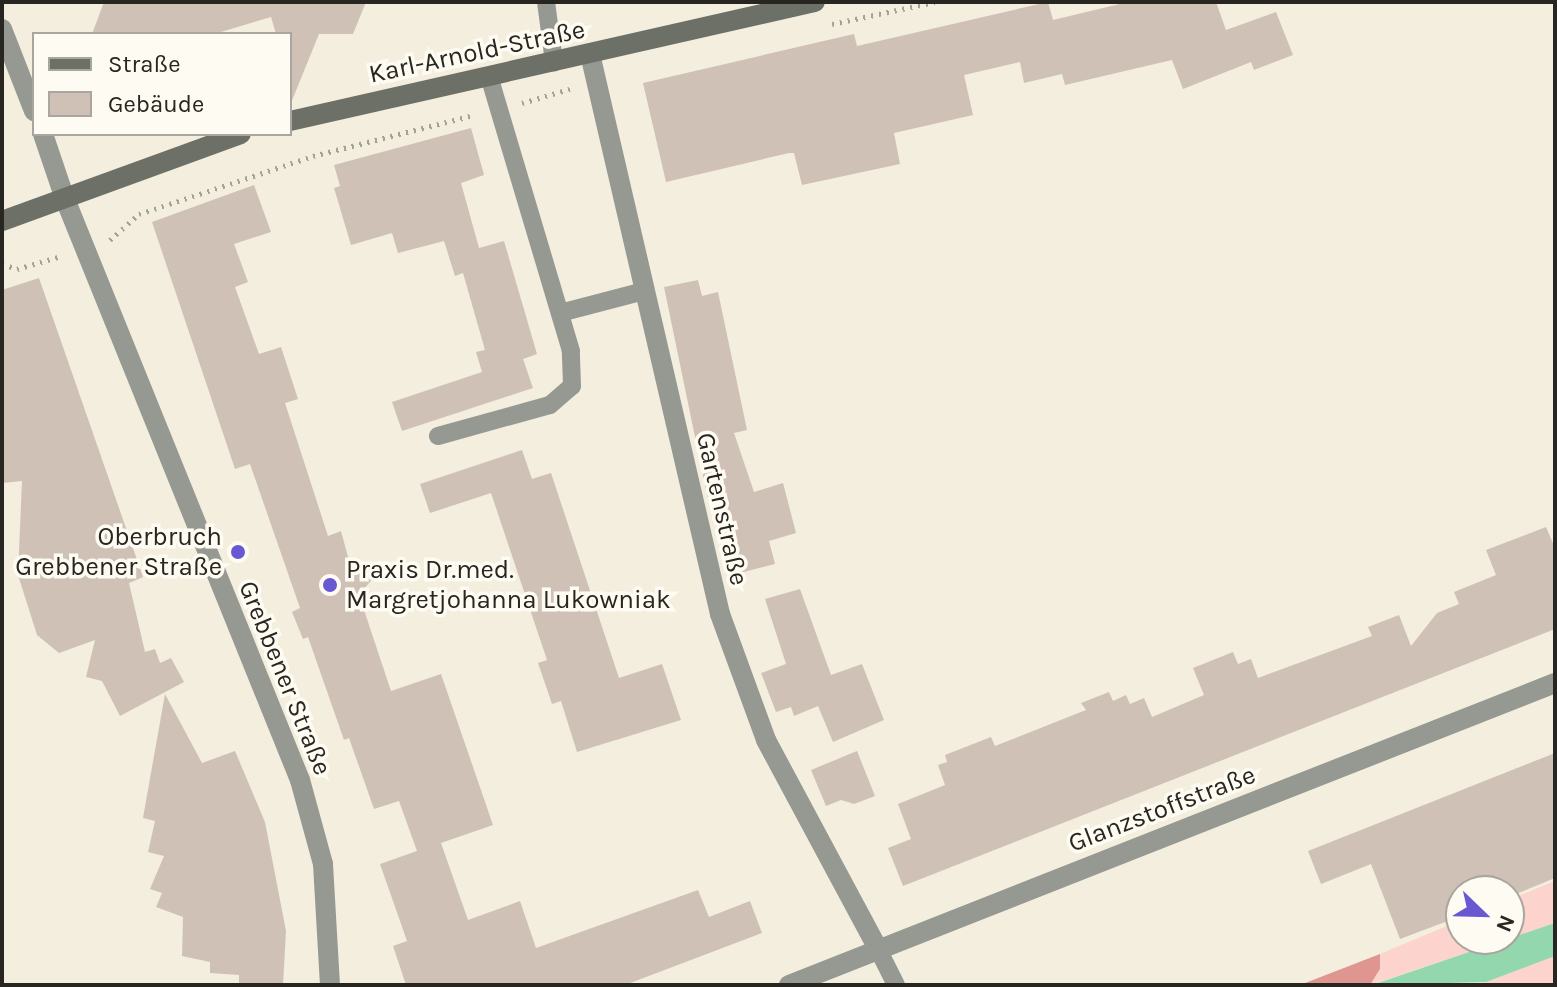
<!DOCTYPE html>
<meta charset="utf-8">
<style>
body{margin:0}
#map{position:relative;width:1557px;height:987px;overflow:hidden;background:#f3eede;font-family:Karla,sans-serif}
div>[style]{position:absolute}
.green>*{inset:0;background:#fdd3ce}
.forest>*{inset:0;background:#e09690}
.water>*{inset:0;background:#92d7ae}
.building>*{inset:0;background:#d0c1b7}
.path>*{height:5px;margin-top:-2.5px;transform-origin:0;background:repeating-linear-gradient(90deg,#a5a195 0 2px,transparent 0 8px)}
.service>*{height:18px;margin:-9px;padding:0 9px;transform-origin:9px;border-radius:9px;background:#969892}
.minor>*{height:20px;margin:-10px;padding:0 10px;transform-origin:10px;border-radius:10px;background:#969892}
.tertiary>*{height:20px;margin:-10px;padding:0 10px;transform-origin:10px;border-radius:10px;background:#969892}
.secondary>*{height:20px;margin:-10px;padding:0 10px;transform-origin:10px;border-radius:10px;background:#6c7066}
.dots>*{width:22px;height:22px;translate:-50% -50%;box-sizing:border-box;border:4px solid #fefbf2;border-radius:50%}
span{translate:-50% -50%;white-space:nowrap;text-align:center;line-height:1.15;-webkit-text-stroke:7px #fefbf2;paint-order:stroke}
.street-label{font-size:26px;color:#282620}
.poi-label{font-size:26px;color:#282620}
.right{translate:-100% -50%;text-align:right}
.left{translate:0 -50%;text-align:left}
.frame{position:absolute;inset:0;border:4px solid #282620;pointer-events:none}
.legend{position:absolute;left:32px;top:32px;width:260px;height:104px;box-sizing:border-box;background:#fefbf2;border:2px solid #a8a69e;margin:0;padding:10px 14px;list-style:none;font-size:24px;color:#282620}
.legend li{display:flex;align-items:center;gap:16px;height:40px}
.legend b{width:40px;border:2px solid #a8a69e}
.north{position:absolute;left:1445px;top:875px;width:80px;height:80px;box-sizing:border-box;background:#fefbf2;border:2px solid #a8a69e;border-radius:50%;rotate:113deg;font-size:22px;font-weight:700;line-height:32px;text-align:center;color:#282620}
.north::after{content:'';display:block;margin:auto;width:28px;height:36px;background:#6858d1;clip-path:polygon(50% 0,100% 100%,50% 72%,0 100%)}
</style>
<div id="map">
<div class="green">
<i style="clip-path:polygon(1555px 881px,1555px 923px,1509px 939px,1509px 900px)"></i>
<i style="clip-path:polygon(1461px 920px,1461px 939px,1509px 939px,1370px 985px,1380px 969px,1380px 954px)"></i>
<i style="clip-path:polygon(1555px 956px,1555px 985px,1476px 985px,1486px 982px)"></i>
</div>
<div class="forest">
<i style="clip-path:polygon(1380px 954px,1380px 969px,1370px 985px,1300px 985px)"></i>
</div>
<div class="water">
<i style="clip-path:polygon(1555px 923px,1555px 956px,1486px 982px,1372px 985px)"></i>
</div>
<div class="building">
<i style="clip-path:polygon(104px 2px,366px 2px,353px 34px,319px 34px,291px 103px,290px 34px,276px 34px,271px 17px,214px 34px,92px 34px)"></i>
<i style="clip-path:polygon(1048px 2px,1053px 20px,1128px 2px,1216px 2px,1226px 30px,1276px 12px,1293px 55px,1254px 70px,1251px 62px,1183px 89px,1172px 60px,1065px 85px,1062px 74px,1024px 83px,1020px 62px,964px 75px,973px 115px,894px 133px,900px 164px,802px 185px,794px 153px,789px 153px,666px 182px,643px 83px,854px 34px,857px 46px)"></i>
<i style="clip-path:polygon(471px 128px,484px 175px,461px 183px,479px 248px,504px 241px,537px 354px,523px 359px,533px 388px,402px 431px,392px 402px,482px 372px,476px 352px,485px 350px,463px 273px,455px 276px,444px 241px,398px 253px,392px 233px,351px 245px,334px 188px,340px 186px,334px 165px)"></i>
<i style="clip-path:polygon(254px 185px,271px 232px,234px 244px,248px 282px,235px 287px,259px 354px,281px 347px,298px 399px,285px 403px,328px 536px,341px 531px,351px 568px,374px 577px,359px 595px,391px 691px,441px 674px,493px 825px,441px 843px,468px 920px,520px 901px,536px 948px,698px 890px,709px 917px,750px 901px,762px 933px,625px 985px,406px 985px,393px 946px,407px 941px,380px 864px,417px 851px,399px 801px,374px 809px,349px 738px,344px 740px,308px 637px,303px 639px,292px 612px,300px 608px,250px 464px,235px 469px,152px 222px)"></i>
<i style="clip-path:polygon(39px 278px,143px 577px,129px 583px,145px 652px,155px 649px,160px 663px,171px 658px,184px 682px,120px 716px,102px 681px,86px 677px,95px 640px,59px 653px,37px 635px,18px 575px,22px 481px,2px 483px,2px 290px)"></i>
<i style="clip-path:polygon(698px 280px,702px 296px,718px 292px,747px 430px,734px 433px,754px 492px,783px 483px,796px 533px,769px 541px,775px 564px,732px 575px,707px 495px,664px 287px)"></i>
<i style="clip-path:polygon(522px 450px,532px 479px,551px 473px,619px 678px,662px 664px,681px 720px,577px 752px,561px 701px,552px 704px,538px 663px,547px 660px,491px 493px,430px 513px,420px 484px)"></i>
<i style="clip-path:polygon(1546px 527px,1555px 548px,1555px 629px,903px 886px,888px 848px,911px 839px,898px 804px,945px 785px,938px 765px,947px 762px,945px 755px,991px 737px,995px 746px,1086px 710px,1081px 703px,1109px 692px,1113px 701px,1126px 695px,1130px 704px,1144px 698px,1152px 717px,1204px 695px,1193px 668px,1233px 652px,1238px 664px,1251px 659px,1258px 678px,1372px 636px,1368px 627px,1399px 615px,1411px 646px,1437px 613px,1459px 604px,1454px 592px,1496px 575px,1486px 550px)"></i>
<i style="clip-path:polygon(800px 589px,831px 675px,862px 664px,884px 720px,833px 742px,818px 706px,794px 716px,791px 707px,776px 712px,761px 673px,786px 664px,765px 599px)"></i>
<i style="clip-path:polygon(165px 694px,202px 763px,235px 751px,265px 822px,286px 931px,283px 985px,239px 985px,239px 975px,210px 973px,210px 962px,182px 956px,183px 917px,156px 907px,162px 893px,150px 889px,164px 856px,148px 852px,155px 821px,143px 818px)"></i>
<i style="clip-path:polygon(857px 751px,875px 796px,854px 804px,841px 800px,826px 806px,811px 770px)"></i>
<i style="clip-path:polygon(1555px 753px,1555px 878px,1509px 897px,1509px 891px,1461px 891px,1461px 916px,1400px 939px,1371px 864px,1321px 884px,1308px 851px)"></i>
</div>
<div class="path">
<i style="left:832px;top:24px;width:105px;rotate:-12.1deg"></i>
<i style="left:522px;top:103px;width:50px;rotate:-16.3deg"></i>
<i style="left:110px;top:240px;width:39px;rotate:-42deg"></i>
<i style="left:139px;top:214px;width:183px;rotate:-18.4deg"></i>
<i style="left:313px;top:156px;width:166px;rotate:-14.3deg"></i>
<i style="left:2px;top:264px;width:16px;rotate:18deg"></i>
<i style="left:17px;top:269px;width:43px;rotate:-16.3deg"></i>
</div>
<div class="service">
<i style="left:546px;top:2px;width:61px;rotate:82.4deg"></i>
<i style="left:560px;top:313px;width:87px;rotate:-14.7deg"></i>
<i style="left:438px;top:436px;width:116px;rotate:-15.5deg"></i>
<i style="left:550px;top:405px;width:29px;rotate:-41deg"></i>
<i style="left:572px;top:386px;width:35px;rotate:-92deg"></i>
<i style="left:571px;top:351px;width:287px;rotate:-106.6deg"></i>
<i style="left:878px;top:949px;width:40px;rotate:63.4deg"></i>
</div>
<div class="minor">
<i style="left:2px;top:29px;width:88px;rotate:68.7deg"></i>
<i style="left:590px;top:54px;width:575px;rotate:76.93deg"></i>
<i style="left:720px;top:614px;width:134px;rotate:69.9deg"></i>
<i style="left:766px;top:740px;width:237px;rotate:61.8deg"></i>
<i style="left:43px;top:134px;width:69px;rotate:71.3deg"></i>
<i style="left:789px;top:985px;width:823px;rotate:-21.52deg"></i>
</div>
<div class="tertiary">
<i style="left:65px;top:199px;width:627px;rotate:67.98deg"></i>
<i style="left:300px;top:780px;width:87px;rotate:74.7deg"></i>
<i style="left:323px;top:864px;width:121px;rotate:86.7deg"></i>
</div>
<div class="secondary">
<i style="left:290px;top:121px;width:538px;rotate:-12.77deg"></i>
<i style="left:2px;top:221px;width:254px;rotate:-20deg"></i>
</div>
<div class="dots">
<i style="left:238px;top:552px;background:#6858d1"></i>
<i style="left:330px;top:585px;background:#6858d1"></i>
</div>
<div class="street-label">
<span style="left:477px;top:52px;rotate:-12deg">Karl-Arnold-Straße</span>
<span style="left:722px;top:509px;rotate:77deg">Gartenstraße</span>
<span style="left:285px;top:678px;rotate:68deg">Grebbener Straße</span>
<span style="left:1162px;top:809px;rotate:-21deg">Glanzstoffstraße</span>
</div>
<div class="poi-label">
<span class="right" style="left:222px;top:552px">Oberbruch<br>Grebbener Straße</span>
<span class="left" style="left:346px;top:585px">Praxis Dr.med.<br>Margretjohanna Lukowniak</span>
</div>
<div class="frame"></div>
<ul class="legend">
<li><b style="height:10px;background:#6c7066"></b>Straße</li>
<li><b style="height:22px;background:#d0c1b7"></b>Gebäude</li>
</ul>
<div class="north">N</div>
</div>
